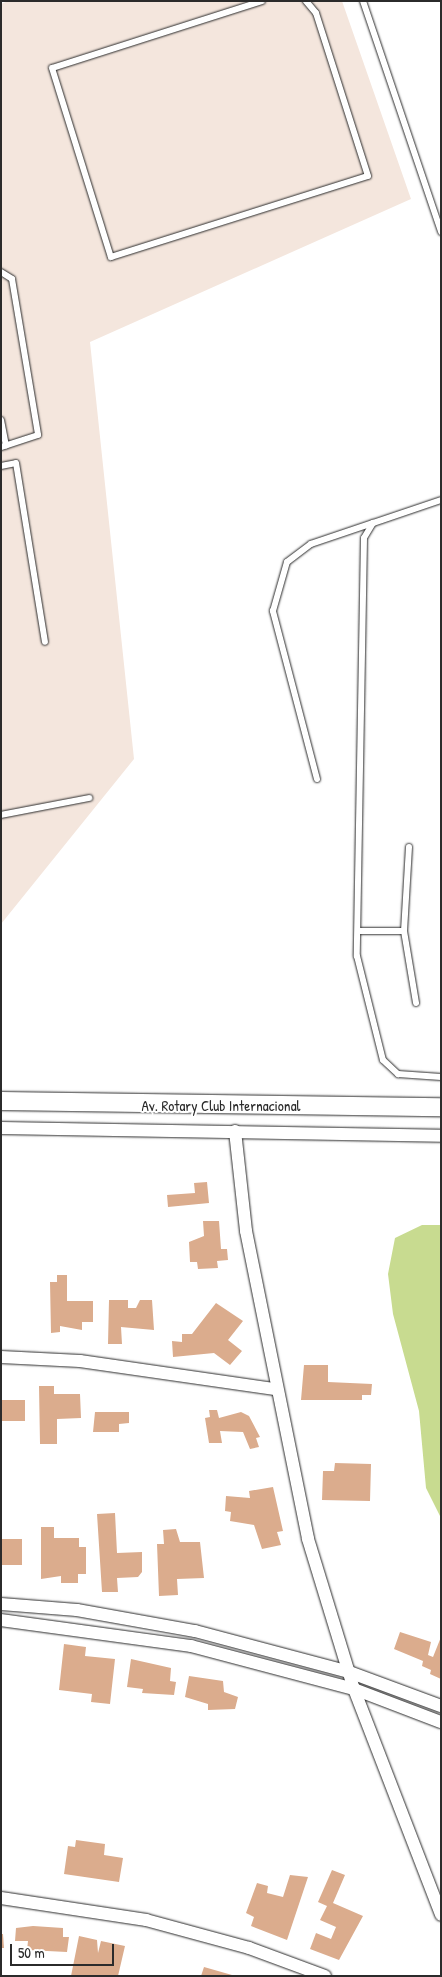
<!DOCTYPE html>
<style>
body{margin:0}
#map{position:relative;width:442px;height:1977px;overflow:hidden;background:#fff;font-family:"Patrick Hand",sans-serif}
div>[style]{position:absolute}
.built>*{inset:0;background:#f4e6dd}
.green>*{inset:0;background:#c8db90}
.building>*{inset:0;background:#dbac8d;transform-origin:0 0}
.roads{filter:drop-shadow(0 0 1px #2b2b2b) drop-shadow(0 0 1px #2b2b2b)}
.service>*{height:6px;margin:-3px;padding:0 3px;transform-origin:3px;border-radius:3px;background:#fff}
.minor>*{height:12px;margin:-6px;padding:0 6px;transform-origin:6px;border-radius:6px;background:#fff}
.secondary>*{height:18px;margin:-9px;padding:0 9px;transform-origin:9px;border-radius:9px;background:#fff}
span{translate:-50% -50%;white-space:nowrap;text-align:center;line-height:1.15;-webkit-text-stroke:4px #fff;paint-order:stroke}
.street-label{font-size:15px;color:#2b2b2b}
.frame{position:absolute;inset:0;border:2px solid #2b2b2b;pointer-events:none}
.scale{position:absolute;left:10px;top:1944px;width:104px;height:22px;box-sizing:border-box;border:2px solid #2b2b2b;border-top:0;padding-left:6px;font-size:15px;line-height:18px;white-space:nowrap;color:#2b2b2b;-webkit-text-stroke:4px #fff;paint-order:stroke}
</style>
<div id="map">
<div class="built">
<i style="clip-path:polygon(8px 1px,342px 1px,411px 199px,90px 342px,134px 759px,1px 924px,1px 4px)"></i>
</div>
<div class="green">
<i style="clip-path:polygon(422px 1225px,441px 1225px,441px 1518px,426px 1488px,419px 1411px,393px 1314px,388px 1274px,395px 1238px)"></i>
</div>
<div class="building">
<i style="clip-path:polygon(207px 1182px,209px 1203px,168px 1207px,167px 1195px,195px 1193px,194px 1183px)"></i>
<i style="clip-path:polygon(203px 1221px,219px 1221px,221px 1249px,227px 1249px,228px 1260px,217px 1261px,218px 1268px,198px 1269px,197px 1262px,190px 1262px,189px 1242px,204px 1236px)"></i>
<i style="clip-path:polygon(57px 1275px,67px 1275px,67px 1301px,93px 1301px,93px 1322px,82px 1322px,82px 1330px,60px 1326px,60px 1332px,51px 1333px,50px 1282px,57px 1282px)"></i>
<i style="clip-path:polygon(109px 1300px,128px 1300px,128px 1308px,136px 1308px,140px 1300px,152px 1300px,154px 1330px,121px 1327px,122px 1344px,108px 1344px)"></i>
<i style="clip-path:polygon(216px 1303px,243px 1321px,228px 1340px,242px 1351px,230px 1365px,214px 1353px,173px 1357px,172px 1341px,182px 1342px,182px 1334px,192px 1334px)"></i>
<i style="clip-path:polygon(304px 1365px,328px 1365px,328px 1382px,372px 1384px,371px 1395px,362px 1395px,362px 1400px,301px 1400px)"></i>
<i style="clip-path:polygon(39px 1386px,54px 1386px,54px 1394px,80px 1394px,81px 1418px,57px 1419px,57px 1444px,40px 1444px)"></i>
<i style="left:1px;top:1400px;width:24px;height:21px"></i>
<i style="clip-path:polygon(209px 1410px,217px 1410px,219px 1418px,241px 1412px,249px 1416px,260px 1437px,256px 1438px,259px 1447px,250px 1449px,243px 1432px,220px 1431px,222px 1443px,209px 1443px,205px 1418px,210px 1417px)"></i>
<i style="clip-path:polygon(95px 1412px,129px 1412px,129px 1423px,119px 1424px,119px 1432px,93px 1432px)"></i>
<i style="clip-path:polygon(335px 1463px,371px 1464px,370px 1501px,322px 1500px,323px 1471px,334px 1471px)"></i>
<i style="clip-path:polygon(273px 1487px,283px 1531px,277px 1532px,281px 1545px,262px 1549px,254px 1525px,230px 1521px,231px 1512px,225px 1511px,226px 1496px,250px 1498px,249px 1491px)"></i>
<i style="clip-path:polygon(115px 1513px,117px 1553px,142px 1552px,142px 1572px,138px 1577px,117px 1578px,118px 1592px,102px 1592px,97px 1514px)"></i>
<i style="clip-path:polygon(41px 1527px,54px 1527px,54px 1538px,79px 1538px,79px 1547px,86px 1547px,86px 1574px,78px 1574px,78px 1583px,61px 1583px,61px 1576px,41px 1579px)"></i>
<i style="clip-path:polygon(176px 1529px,180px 1542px,200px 1542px,204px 1578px,177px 1579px,178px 1595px,159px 1596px,157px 1544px,164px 1544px,163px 1530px)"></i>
<i style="left:22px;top:1539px;width:26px;height:21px;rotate:90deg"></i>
<i style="clip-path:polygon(400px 1632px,431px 1642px,428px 1655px,433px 1657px,441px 1637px,441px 1679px,430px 1674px,431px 1670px,422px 1666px,423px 1661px,394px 1649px)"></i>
<i style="clip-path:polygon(64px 1644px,86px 1647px,85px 1656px,115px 1659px,110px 1704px,91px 1702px,92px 1694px,59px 1690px)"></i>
<i style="clip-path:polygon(131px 1659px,171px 1668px,170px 1681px,176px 1682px,174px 1695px,142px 1693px,143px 1689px,127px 1687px)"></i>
<i style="clip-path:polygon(189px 1676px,223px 1681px,224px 1692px,238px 1697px,235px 1709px,208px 1710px,208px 1704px,185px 1697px)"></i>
<i style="clip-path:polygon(76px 1840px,105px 1844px,104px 1855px,123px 1858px,119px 1882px,64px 1874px,68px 1846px,75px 1847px)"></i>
<i style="clip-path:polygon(332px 1870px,345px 1875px,333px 1903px,363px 1916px,339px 1960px,310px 1949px,316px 1933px,331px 1939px,336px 1927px,320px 1920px,327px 1906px,318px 1902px)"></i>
<i style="clip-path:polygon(290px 1875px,308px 1877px,287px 1940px,251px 1926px,254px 1917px,246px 1913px,257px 1883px,268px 1886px,267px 1893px,283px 1897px)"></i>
<i style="clip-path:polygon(33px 1926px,63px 1928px,63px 1937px,69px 1937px,67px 1952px,27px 1950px,28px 1941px,15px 1941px,16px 1928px)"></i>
<i style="clip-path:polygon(1px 1934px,3px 1934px,4px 1948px,1px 1948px)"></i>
<i style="clip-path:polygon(79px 1936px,97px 1940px,98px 1953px,101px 1941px,125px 1946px,118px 1976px,71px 1976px)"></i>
<i style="clip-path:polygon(204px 1967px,232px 1975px,232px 1976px,201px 1976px)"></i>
</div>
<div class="roads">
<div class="service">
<i style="left:262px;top:1px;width:220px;rotate:162.3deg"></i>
<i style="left:52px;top:68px;width:198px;rotate:72.7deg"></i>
<i style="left:111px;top:257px;width:269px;rotate:-17.5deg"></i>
<i style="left:368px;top:176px;width:171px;rotate:-107.7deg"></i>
<i style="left:316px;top:13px;width:16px;rotate:-130deg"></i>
<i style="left:363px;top:1px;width:244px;rotate:71.3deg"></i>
<i style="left:1px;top:272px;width:13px;rotate:32deg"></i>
<i style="left:12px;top:279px;width:158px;rotate:80.5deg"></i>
<i style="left:38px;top:435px;width:39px;rotate:162deg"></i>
<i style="left:1px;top:420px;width:26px;rotate:79deg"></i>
<i style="left:1px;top:466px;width:15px;rotate:-11deg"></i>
<i style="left:16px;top:463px;width:181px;rotate:80.8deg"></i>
<i style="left:441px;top:500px;width:72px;rotate:161.3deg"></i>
<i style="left:373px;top:523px;width:17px;rotate:121deg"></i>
<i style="left:364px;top:538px;width:418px;rotate:91deg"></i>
<i style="left:357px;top:956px;width:107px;rotate:76deg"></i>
<i style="left:383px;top:1060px;width:21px;rotate:43deg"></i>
<i style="left:398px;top:1074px;width:43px;rotate:4deg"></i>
<i style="left:317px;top:779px;width:174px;rotate:-104.7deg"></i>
<i style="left:273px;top:611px;width:51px;rotate:-74.1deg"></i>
<i style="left:287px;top:562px;width:30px;rotate:-37deg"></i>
<i style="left:311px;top:544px;width:65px;rotate:-18.7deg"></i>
<i style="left:1px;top:815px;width:90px;rotate:-10.9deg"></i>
<i style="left:409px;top:847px;width:84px;rotate:93.4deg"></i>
<i style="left:404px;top:931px;width:73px;rotate:80.5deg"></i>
<i style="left:359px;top:931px;width:45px"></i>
</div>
<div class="minor">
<i style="left:1px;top:1128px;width:440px;rotate:1deg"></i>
<i style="left:235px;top:1131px;width:101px;rotate:83.7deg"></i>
<i style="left:246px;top:1231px;width:314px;rotate:78.6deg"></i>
<i style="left:308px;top:1539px;width:157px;rotate:73deg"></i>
<i style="left:354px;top:1689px;width:242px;rotate:68.9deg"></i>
<i style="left:1px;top:1357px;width:79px;rotate:2.9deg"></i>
<i style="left:80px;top:1361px;width:197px;rotate:8.2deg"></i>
<i style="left:1px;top:1604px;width:76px;rotate:4.5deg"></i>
<i style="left:77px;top:1610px;width:120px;rotate:10.1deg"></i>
<i style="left:195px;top:1631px;width:159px;rotate:14.9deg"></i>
<i style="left:349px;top:1672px;width:98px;rotate:20.3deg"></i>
<i style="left:1px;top:1620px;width:192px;rotate:7.8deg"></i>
<i style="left:191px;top:1646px;width:169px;rotate:14.8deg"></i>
<i style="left:354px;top:1689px;width:93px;rotate:20.8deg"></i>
<i style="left:1px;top:1898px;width:147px;rotate:8.6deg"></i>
<i style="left:146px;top:1920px;width:107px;rotate:15.2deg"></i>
<i style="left:249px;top:1948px;width:81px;rotate:20.2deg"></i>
</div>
<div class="secondary">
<i style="left:1px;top:1101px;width:440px;rotate:0.8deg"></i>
</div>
</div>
<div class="street-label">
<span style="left:221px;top:1106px">Av. Rotary Club Internacional</span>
</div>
<div class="frame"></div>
<div class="scale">50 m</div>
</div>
